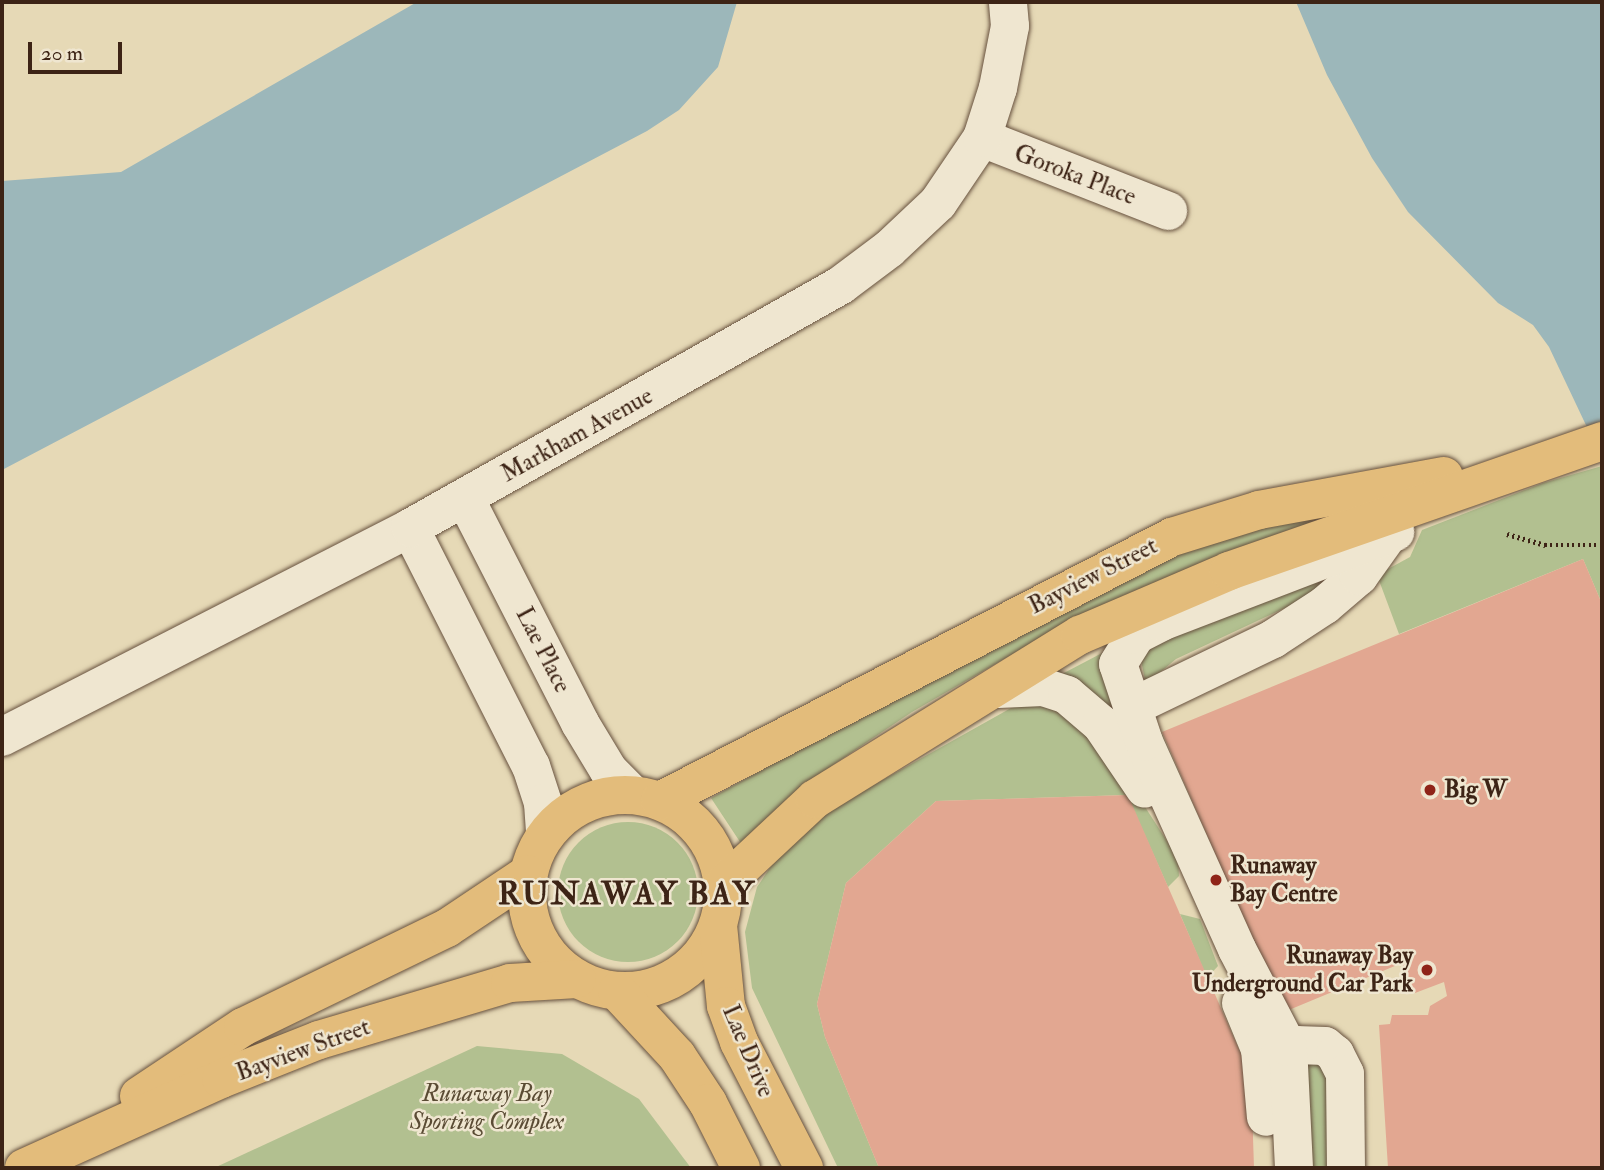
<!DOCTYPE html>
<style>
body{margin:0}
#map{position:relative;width:1604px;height:1170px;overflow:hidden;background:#e6d9b6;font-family:"IM FELL Double Pica",serif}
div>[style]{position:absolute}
.green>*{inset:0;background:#b2c090}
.round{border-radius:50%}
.water>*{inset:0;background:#9cb7ba}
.building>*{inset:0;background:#e2a791}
.path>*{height:4.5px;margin-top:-2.25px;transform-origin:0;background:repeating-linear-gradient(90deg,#3d2416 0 2px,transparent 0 5.5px)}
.roads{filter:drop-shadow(0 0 2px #67513e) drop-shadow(0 0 2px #67513e)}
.minor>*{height:38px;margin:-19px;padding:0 19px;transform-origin:19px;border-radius:19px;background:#efe6d0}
.major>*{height:38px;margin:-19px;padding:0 19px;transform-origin:19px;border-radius:19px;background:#e3bc7b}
.major>.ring{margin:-19px;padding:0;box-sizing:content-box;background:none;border:38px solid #e3bc7b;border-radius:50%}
.dots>*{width:19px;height:19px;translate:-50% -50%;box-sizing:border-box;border:4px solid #efe6d0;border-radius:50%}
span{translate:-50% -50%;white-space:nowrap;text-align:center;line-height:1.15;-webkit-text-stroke:5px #efe6d0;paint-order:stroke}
.street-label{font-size:24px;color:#3d2416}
.poi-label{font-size:24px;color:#3d2416;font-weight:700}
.left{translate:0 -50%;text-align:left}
.right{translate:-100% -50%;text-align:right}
.park-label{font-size:24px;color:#5a4b34;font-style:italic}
.district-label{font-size:32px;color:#3d2416;font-weight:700;letter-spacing:2px}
.frame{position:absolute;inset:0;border:4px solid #3d2416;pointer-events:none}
.scale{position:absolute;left:28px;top:42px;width:94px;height:32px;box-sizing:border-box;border:4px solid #3d2416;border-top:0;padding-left:9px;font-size:21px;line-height:24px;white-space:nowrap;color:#3d2416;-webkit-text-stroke:5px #efe6d0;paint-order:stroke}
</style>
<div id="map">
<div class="green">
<i style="clip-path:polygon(1602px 466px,1602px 604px,1583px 559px,1399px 634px,1377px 575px,1410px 557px,1422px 530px,1543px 483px)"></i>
<i style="clip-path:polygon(1511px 472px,1079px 616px,912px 712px,833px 765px,742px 845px,711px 798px,1093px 589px,1197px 542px)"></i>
<i style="clip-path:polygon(1358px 554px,1338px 583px,1176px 659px,1146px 684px,1139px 651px)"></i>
<i style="clip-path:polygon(1104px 652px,1122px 725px,1062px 674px)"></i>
<i style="clip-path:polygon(1035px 700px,1094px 728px,1178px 858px,1179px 876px,1168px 887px,1127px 795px,936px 801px,846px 883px,817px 1004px,825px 1037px,879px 1168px,838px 1168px,752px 988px,745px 932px,757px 887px,782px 850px,813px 819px,1011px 708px)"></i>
<i class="round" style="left:558px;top:822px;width:140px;height:140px"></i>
<i style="clip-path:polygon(1180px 914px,1200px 919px,1218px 966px,1207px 978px)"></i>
<i style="clip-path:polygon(477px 1046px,562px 1054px,639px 1099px,691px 1168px,214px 1168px)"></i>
<i style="clip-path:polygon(1301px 1062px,1322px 1062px,1330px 1079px,1332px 1168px,1312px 1168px)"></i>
</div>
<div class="water">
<i style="clip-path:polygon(417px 2px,737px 2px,718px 67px,679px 110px,647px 131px,2px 470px,2px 181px,121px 172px)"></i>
<i style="clip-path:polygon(1296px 2px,1602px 2px,1602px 459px,1549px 347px,1533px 325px,1498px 303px,1408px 212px,1372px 158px,1327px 75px)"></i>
</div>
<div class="building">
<i style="clip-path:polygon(1583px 559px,1602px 604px,1602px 1168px,1388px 1168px,1379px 1025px,1390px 1024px,1392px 1015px,1428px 1015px,1430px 1006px,1447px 996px,1444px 982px,1415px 993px,1402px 963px,1284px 1012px,1162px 732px)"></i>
<i style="clip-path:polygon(1128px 795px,1251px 1077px,1254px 1168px,879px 1168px,825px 1037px,817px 1004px,846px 883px,936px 801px)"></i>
</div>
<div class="path">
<i style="left:1507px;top:534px;width:40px;rotate:16deg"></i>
<i style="left:1545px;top:545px;width:57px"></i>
</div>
<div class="roads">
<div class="minor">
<i style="left:982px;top:138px;width:200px;rotate:21.4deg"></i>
<i style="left:465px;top:498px;width:253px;rotate:62.9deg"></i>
<i style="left:580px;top:723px;width:56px;rotate:58.9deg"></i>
<i style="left:609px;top:771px;width:33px;rotate:45deg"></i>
<i style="left:410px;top:528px;width:267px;rotate:63.1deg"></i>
<i style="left:531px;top:766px;width:39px;rotate:72deg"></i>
<i style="left:543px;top:803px;width:32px;rotate:86deg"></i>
<i style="left:998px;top:689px;width:45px;rotate:-2.5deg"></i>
<i style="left:1043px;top:687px;width:25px;rotate:18deg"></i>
<i style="left:1067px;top:695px;width:45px;rotate:40.5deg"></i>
<i style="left:1101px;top:724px;width:78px;rotate:55.9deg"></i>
<i style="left:1132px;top:707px;width:157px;rotate:-25.7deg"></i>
<i style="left:1273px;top:639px;width:62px;rotate:-33.2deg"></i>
<i style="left:1325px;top:605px;width:45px;rotate:-40.5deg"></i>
<i style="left:1359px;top:576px;width:52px;rotate:-54.5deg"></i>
<i style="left:2px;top:737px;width:458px;rotate:-27.1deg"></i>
<i style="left:410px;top:528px;width:495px;rotate:-29.4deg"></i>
<i style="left:841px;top:285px;width:60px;rotate:-36.9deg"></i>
<i style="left:889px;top:249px;width:67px;rotate:-43.2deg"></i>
<i style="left:938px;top:203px;width:78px;rotate:-55.9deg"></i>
<i style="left:982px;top:138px;width:52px;rotate:-72.3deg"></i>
<i style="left:998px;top:88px;width:63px;rotate:-79deg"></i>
<i style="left:1010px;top:26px;width:24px;rotate:-95deg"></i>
<i style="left:1241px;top:1003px;width:50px;rotate:67.6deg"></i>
<i style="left:1260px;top:1049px;width:68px;rotate:85deg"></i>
<i style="left:1271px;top:1065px;width:16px;rotate:-55deg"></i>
<i style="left:1280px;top:1052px;width:17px;rotate:-24deg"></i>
<i style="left:1296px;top:1045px;width:29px;rotate:2deg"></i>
<i style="left:1325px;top:1046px;width:13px;rotate:39deg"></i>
<i style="left:1335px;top:1054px;width:22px;rotate:63deg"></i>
<i style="left:1345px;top:1074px;width:94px;rotate:89.4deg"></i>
<i style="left:1294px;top:1168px;width:121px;rotate:-92.8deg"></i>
<i style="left:1288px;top:1047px;width:110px;rotate:-117.5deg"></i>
<i style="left:1237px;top:949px;width:227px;rotate:-114.2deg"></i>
<i style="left:1144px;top:742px;width:82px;rotate:-108.4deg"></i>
<i style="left:1118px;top:664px;width:34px;rotate:-58deg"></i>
<i style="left:1136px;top:635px;width:28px;rotate:-27deg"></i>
<i style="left:1161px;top:622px;width:251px;rotate:-21deg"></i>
</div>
<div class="major">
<i class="ring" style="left:527px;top:795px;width:158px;height:158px"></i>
<i style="left:660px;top:801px;width:576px;rotate:-27.28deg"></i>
<i style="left:1172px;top:537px;width:91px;rotate:-17.2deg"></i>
<i style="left:1259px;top:510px;width:188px;rotate:-10.4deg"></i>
<i style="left:723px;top:885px;width:126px;rotate:-43.1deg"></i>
<i style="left:815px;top:799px;width:312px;rotate:-31.8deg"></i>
<i style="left:1080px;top:635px;width:162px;rotate:-23.2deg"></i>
<i style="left:1229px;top:571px;width:395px;rotate:-19.2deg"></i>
<i style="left:718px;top:925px;width:81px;rotate:84.4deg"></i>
<i style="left:726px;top:1006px;width:38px;rotate:70deg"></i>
<i style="left:739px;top:1042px;width:142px;rotate:62.7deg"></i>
<i style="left:617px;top:991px;width:88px;rotate:47.3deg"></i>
<i style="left:677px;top:1056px;width:56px;rotate:56.6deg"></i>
<i style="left:708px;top:1103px;width:73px;rotate:63.1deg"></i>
<i style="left:139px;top:1096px;width:125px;rotate:-33.6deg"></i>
<i style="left:243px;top:1027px;width:227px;rotate:-25.9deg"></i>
<i style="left:447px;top:928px;width:97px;rotate:-33.7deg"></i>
<i style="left:24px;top:1168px;width:216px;rotate:-24.3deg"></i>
<i style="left:221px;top:1079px;width:105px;rotate:-21.7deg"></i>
<i style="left:319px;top:1040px;width:199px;rotate:-16.6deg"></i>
<i style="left:510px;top:983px;width:67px;rotate:-3.4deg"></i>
</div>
</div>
<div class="dots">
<i style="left:1430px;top:790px;background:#8f2418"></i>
<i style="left:1216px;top:880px;background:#8f2418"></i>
<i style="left:1427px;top:970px;background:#8f2418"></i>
</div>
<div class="street-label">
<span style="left:1075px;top:175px;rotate:21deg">Goroka Place</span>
<span style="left:577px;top:435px;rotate:-29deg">Markham Avenue</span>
<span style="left:1093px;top:576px;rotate:-27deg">Bayview Street</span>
<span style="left:543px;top:650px;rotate:63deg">Lae Place</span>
<span style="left:303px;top:1050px;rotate:-20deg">Bayview Street</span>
<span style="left:748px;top:1051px;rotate:67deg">Lae Drive</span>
</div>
<div class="poi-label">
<span class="left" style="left:1444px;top:790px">Big W</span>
<span class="left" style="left:1230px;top:880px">Runaway<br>Bay Centre</span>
<span class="right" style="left:1413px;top:970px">Runaway Bay<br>Underground Car Park</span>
</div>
<div class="park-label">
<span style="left:487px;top:1108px">Runaway Bay<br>Sporting Complex</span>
</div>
<div class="district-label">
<span style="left:627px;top:894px">RUNAWAY BAY</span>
</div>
<div class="frame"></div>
<div class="scale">20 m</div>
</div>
